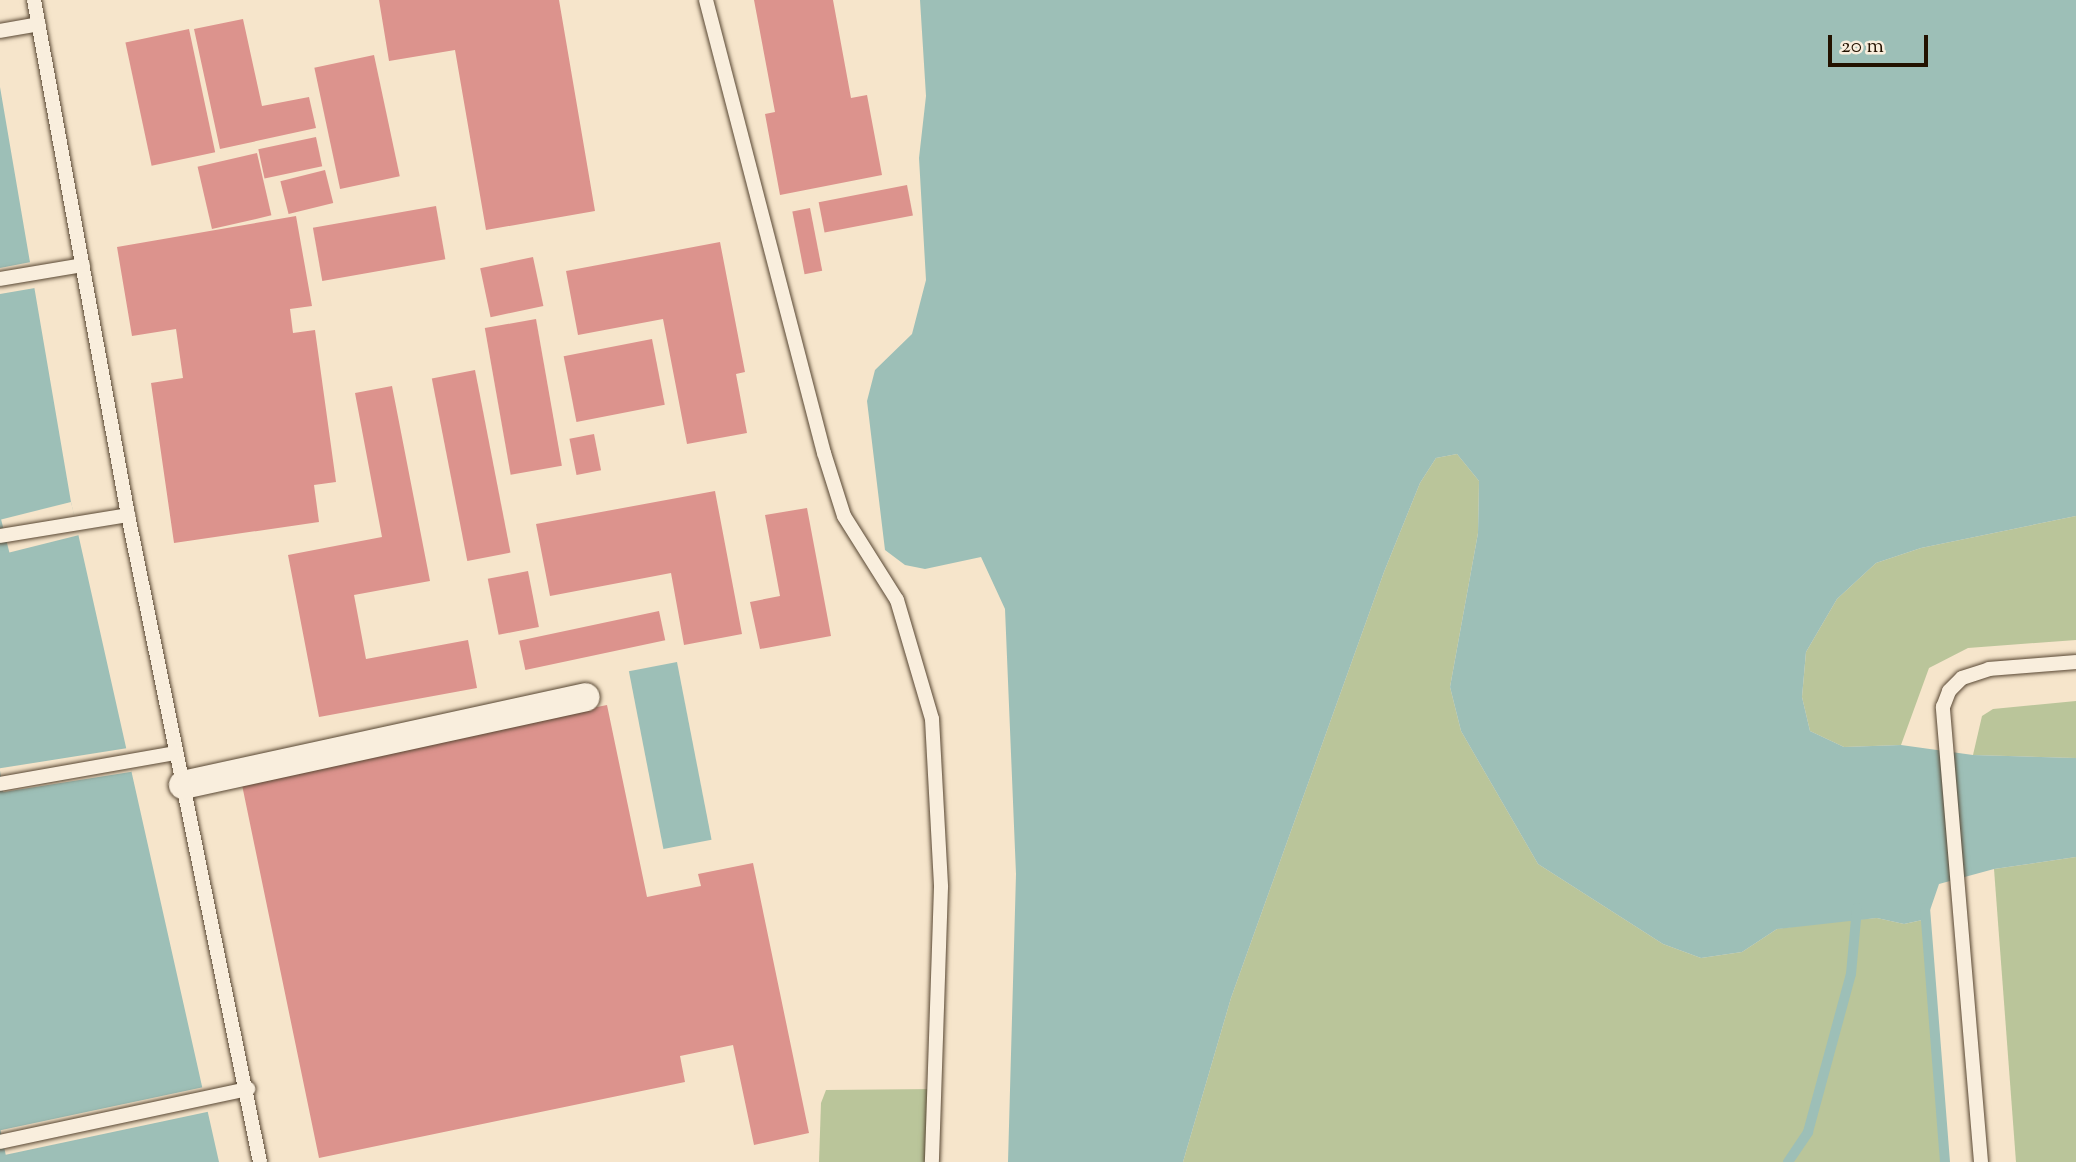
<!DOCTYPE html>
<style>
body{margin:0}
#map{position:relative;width:2076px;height:1162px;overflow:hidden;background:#f6e5cb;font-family:"Sorts Mill Goudy",serif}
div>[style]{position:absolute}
.green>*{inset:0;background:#bac59a}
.water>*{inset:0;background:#9dbfb7;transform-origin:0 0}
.pier>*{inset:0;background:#f6e5cb;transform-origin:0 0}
.stream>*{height:10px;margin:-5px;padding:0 5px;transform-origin:5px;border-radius:5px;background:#9dbfb7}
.building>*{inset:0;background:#dc938d;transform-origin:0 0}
.roads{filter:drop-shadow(0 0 2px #584733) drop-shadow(0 0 2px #584733)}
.service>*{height:14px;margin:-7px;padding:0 7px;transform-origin:7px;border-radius:7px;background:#f9eedd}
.minor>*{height:28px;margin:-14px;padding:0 14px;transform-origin:14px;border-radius:14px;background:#f9eedd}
span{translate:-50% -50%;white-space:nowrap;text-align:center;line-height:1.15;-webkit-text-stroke:5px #f9eedd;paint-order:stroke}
.scale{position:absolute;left:1828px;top:35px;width:100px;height:32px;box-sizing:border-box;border:4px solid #231200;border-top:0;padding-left:9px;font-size:21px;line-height:24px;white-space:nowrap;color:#231200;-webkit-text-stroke:5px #f9eedd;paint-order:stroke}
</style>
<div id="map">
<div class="green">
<i style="clip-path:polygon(1457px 454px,1479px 481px,1478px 533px,1450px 687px,1461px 731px,1538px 864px,1663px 944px,1701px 958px,1742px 952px,1777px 929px,1836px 921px,1877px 918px,1904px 924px,1927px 919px,1945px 1162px,1183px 1162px,1231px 998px,1384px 572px,1420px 483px,1436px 458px)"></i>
<i style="clip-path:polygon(2076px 516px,2076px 640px,1968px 648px,1929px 668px,1901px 745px,1844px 747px,1810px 731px,1802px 697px,1806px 652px,1837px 599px,1876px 563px,1921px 548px)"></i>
<i style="clip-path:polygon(2076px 701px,2076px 758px,1973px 755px,1982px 716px,1993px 709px)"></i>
<i style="clip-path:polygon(2076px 857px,2076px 1162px,2016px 1162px,1994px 869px)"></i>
<i style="clip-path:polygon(935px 1089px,932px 1162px,819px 1162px,821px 1103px,826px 1090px)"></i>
</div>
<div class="water">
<i style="clip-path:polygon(920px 0,2076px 0,2076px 516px,1921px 548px,1876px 563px,1837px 599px,1806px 652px,1802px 697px,1810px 731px,1844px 747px,1901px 745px,1973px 755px,2076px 758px,2076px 857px,1994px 869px,1939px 884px,1927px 919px,1904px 924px,1877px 918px,1777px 929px,1742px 952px,1701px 958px,1663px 944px,1538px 864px,1461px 731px,1450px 687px,1478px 533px,1479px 481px,1457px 454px,1436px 458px,1420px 483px,1384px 572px,1231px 998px,1183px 1162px,1008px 1162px,1016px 874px,1005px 609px,981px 557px,925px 569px,905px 565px,885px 550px,867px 401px,875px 370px,912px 334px,926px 280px,919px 158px,926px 96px)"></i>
<i style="clip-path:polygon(0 87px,71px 502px,219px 1162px,0 1162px)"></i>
<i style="left:677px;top:662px;width:181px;height:49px;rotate:79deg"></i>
</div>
<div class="pier">
<i style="clip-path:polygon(31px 262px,35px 288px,0 294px,0 268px)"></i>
<i style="left:71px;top:502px;width:34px;height:72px;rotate:76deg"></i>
<i style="left:128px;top:748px;width:24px;height:130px;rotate:81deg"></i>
<i style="left:204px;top:1087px;width:25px;height:208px;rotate:78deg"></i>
</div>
<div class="stream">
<i style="left:1925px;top:908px;width:255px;rotate:85.5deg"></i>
<i style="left:1788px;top:1162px;width:36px;rotate:-56deg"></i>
<i style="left:1808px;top:1132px;width:164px;rotate:-74.8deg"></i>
<i style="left:1851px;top:974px;width:66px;rotate:-84.8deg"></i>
</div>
<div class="building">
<i style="clip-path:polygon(379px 0,559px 0,595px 211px,486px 230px,455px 50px,389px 61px)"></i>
<i style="clip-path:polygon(754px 0,833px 0,851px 98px,867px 95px,882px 175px,780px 195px,765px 114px,775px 112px)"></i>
<i style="clip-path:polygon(243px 19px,262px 106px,309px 97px,316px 128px,220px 149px,194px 29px)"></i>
<i style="left:189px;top:29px;width:126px;height:65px;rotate:78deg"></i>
<i style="left:374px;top:55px;width:124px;height:61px;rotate:78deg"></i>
<i style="left:316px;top:137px;width:30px;height:59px;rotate:78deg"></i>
<i style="left:257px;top:153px;width:64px;height:61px;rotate:77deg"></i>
<i style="left:325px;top:170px;width:34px;height:46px;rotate:76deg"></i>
<i style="left:907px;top:185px;width:31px;height:90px;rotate:79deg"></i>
<i style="left:436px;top:206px;width:54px;height:125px;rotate:80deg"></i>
<i style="left:810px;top:208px;width:64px;height:18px;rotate:79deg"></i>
<i style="clip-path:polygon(296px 216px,312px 306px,290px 309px,293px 333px,315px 330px,336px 482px,314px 485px,319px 522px,174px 543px,151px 383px,183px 378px,176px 329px,132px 336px,117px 247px)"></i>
<i style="clip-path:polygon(720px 242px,745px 372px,736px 374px,747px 433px,687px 444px,663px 319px,578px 335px,566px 271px)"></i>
<i style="left:533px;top:257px;width:50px;height:54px;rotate:78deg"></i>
<i style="left:536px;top:319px;width:149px;height:52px;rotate:80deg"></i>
<i style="left:652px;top:339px;width:67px;height:90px;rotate:79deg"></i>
<i style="left:475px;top:370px;width:186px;height:44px;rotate:79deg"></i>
<i style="clip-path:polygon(392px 386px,430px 581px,354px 595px,366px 659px,468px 640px,477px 688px,319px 717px,288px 555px,382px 537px,355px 393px)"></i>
<i style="left:594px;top:434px;width:37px;height:25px;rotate:79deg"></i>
<i style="clip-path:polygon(715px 491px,742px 634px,684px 645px,671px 573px,550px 596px,536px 524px)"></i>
<i style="clip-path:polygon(807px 508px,831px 636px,760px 649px,750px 602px,780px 596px,765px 515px)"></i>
<i style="left:528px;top:571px;width:57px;height:41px;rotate:79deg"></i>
<i style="left:659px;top:611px;width:30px;height:143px;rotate:78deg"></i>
<i style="clip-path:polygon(607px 705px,647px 897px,701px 886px,698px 874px,753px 863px,809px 1133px,754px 1145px,733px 1045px,680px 1056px,685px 1082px,319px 1158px,241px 780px)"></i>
</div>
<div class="roads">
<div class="service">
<i style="left:34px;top:0;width:524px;rotate:79.66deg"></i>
<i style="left:128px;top:515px;width:660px;rotate:78.47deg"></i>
<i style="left:706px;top:0;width:468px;rotate:75.4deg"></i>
<i style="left:824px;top:453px;width:66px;rotate:72.4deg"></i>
<i style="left:844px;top:516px;width:99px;rotate:57.8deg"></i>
<i style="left:897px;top:600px;width:124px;rotate:73.6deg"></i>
<i style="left:932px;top:719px;width:168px;rotate:86.9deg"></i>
<i style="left:941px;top:887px;width:275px;rotate:91.9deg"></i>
<i style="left:0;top:31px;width:39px;rotate:-10deg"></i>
<i style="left:0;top:279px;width:84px;rotate:-9.6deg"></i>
<i style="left:0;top:536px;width:130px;rotate:-9.3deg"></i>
<i style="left:0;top:784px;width:179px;rotate:-10deg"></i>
<i style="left:0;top:1142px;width:254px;rotate:-12.1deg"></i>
<i style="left:1981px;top:1162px;width:457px;rotate:-94.8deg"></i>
<i style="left:1943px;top:707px;width:17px;rotate:-69deg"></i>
<i style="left:1949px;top:691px;width:18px;rotate:-45deg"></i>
<i style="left:1962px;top:678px;width:28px;rotate:-18deg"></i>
<i style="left:1989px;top:669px;width:87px;rotate:-4.6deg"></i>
</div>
<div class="minor">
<i style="left:183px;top:785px;width:412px;rotate:-12.3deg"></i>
</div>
</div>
<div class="scale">20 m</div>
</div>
